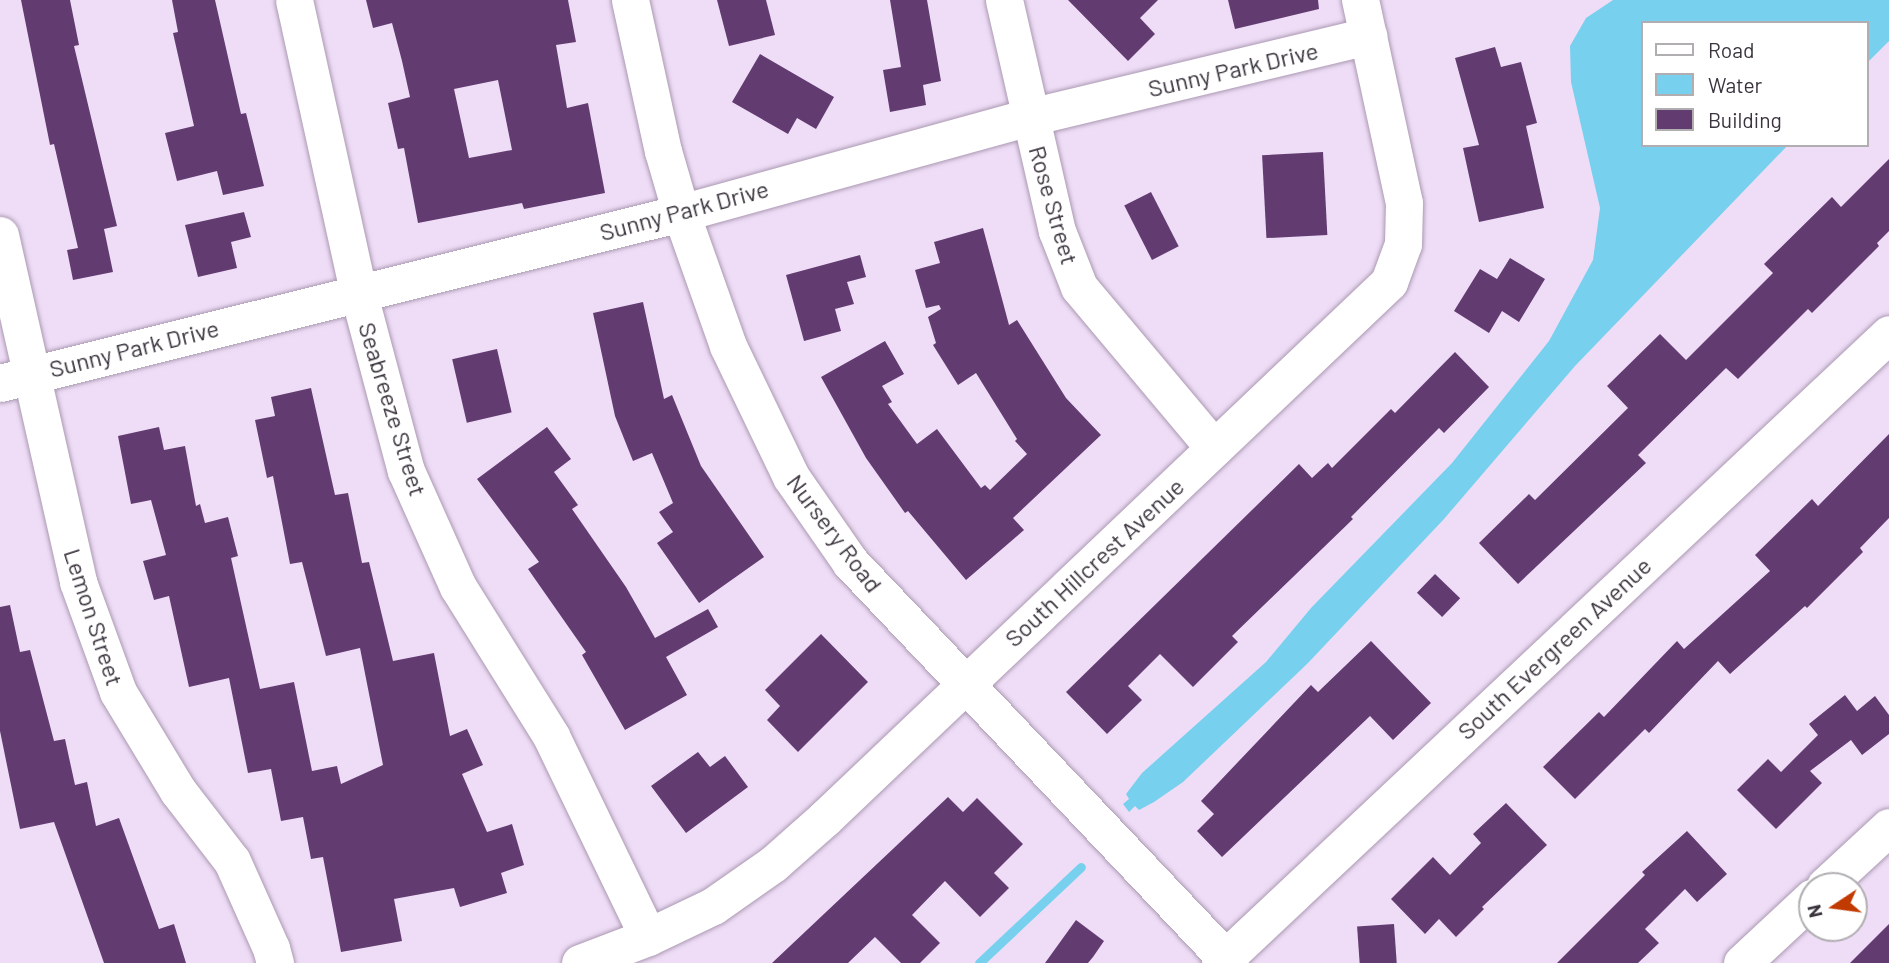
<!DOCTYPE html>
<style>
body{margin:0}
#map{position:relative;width:1889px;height:963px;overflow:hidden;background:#efddf7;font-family:Barlow,sans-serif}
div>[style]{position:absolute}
.water>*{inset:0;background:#77d0ed}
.stream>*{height:9px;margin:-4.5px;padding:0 4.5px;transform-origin:4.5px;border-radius:4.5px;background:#77d0ed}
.building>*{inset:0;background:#623c71;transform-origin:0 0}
.roads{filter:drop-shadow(0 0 2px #ab99b2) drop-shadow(0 0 2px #ab99b2)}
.minor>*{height:37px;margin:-18.5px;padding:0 18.5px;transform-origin:18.5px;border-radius:18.5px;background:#fff}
span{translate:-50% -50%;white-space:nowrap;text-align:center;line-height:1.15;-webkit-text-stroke:7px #fff;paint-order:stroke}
.street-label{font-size:24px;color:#3b343e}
.legend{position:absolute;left:1641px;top:21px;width:228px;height:126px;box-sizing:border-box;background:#fff;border:2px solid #b1aeb2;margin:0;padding:9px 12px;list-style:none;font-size:21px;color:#3b343e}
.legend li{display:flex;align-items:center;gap:14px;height:35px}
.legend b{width:35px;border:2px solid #b1aeb2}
.north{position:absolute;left:1798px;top:872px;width:70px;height:70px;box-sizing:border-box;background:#fff;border:2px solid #b1aeb2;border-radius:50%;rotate:257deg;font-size:19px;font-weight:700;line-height:28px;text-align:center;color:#3b343e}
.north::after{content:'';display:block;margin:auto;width:24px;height:32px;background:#c13a00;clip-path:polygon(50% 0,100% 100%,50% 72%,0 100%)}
</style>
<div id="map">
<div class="water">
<i style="clip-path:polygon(1613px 0,1889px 0,1889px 41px,1866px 64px,1866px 23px,1642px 23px,1642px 145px,1788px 145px,1575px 366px,1444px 519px,1308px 663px,1183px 782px,1154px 802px,1139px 810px,1135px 806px,1129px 812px,1123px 804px,1129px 799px,1126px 794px,1142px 773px,1266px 662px,1311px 608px,1452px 463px,1549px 341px,1593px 260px,1600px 208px,1571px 82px,1570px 46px,1586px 18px)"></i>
</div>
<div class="stream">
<i style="left:979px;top:963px;width:140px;rotate:-43.3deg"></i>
</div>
<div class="building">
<i style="clip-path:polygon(21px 0,70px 0,79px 45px,74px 46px,117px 226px,104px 229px,113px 272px,73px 280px,67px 250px,78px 248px,54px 144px,50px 145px)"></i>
<i style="clip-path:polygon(172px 0,215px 0,241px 114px,246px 113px,264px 186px,223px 195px,217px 171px,177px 181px,165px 133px,194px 126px,173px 33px,178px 32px)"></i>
<i style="clip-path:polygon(evenodd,366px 0,568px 0,576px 42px,556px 45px,567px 108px,588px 103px,605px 193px,524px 209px,522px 203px,418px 223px,404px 148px,398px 149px,388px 103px,410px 97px,402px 61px,392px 23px,373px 28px,366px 0,498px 80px,512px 150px,469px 158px,454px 89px,498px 80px)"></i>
<i style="clip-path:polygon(717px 0,766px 0,775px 35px,729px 46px)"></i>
<i style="clip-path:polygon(890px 0,927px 0,941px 81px,923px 85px,926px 105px,890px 112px,883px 70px,901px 67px)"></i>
<i style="clip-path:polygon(1068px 0,1158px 0,1140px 18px,1155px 34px,1128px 61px)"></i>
<i style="clip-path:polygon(1228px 0,1318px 0,1319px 9px,1235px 29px)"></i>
<i style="clip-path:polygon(1495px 47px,1501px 67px,1521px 62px,1537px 123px,1526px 126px,1544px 208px,1479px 222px,1463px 148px,1479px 145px,1455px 58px)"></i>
<i style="clip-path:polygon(760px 54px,834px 97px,816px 129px,797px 118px,788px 134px,732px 102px)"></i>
<i style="left:1323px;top:152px;width:83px;height:61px;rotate:87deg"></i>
<i style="clip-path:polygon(1889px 159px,1889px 231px,1877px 243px,1879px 246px,1812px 313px,1808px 309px,1738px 379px,1726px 368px,1638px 455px,1646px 463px,1518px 584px,1479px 543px,1529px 494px,1535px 500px,1628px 408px,1607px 386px,1660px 334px,1686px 360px,1773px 273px,1764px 264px,1832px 197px,1841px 207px)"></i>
<i style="left:1151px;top:192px;width:61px;height:30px;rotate:63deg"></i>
<i style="clip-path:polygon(244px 212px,251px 237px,231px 242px,237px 268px,198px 277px,185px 225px)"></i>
<i style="clip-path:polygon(983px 228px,1009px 325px,1017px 320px,1066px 398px,1101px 435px,1013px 518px,1024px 530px,966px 580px,908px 511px,905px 513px,866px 458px,821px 377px,885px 341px,904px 374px,882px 386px,892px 402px,888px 404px,917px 444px,937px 429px,981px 488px,985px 485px,990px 490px,1027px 454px,1015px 441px,1017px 439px,976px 373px,958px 385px,933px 345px,936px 343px,928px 317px,941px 309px,939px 305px,926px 308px,915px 270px,940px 263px,934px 242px)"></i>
<i style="clip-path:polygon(860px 255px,866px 277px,847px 282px,854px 304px,835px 309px,841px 331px,804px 341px,786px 275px)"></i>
<i style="clip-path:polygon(1510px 258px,1545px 279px,1519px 322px,1502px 311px,1489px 333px,1454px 311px,1480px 269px,1497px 279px)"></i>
<i style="clip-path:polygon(643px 302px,664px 399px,672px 395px,701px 466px,764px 557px,699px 603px,657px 543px,673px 532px,659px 512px,673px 503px,652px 453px,633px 461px,615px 416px,593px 313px)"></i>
<i style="left:497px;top:349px;width:65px;height:46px;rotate:77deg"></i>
<i style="clip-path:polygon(1455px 352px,1489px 387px,1444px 433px,1439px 428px,1351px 517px,1353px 519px,1232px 636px,1238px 642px,1193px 687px,1160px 654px,1128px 686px,1142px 700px,1107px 734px,1066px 692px,1299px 464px,1312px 478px,1328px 463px,1332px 468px,1391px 409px,1395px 413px)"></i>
<i style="clip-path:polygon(311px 388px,335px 495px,348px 493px,362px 563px,369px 562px,393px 661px,434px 653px,450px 736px,467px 729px,483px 765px,462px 774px,487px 832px,512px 824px,524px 865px,501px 873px,507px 893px,460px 907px,454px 888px,394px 899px,402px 941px,341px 952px,323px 857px,311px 859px,303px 817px,281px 821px,271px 769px,248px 773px,229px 678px,189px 687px,169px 596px,154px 600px,143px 561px,166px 555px,151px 500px,131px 504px,118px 436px,159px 427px,164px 450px,185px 446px,196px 506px,200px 504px,205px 523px,228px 517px,238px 556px,231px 558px,260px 689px,294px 682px,312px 771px,337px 766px,341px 784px,383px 765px,360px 648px,326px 656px,302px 562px,290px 564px,273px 476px,267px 478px,255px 420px,275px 416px,271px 397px)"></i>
<i style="clip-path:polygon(547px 427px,571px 459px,554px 472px,578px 505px,572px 509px,626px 587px,655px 638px,708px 609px,718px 627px,666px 657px,687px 695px,625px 730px,582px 655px,586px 652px,528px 569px,539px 562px,477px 479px)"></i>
<i style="clip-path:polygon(1889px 434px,1889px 518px,1860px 548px,1863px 552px,1807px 608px,1805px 606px,1730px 674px,1718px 661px,1649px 733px,1645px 729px,1575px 799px,1543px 767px,1599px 712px,1604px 717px,1677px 641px,1684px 649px,1770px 571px,1755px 555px,1812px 499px,1818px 506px)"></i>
<i style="left:1435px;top:574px;width:35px;height:26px;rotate:44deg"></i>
<i style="clip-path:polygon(10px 605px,20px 652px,30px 650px,54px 741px,65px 739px,75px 785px,87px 782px,96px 826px,119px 818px,159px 929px,174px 924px,186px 963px,104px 963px,54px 822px,20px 829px,0 731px,0 607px)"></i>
<i style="clip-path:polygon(821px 634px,868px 682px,798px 752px,767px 720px,780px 706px,765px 690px)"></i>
<i style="clip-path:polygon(1371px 641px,1431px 703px,1393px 740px,1370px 716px,1222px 857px,1197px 831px,1214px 814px,1201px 801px,1311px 685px,1318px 692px)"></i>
<i style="clip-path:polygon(1845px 695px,1857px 711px,1875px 696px,1889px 715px,1889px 734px,1862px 755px,1851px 740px,1810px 771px,1822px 783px,1776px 829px,1737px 790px,1768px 759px,1781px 772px,1818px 735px,1809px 724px)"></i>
<i style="clip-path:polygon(698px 752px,710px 767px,725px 756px,748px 787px,686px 833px,651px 786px)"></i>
<i style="clip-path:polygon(948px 797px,963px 812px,977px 798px,1023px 844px,994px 873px,1009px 888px,980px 917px,945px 881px,912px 915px,940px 943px,920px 963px,901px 963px,875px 937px,848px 963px,772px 963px)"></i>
<i style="clip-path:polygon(1506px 803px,1547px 845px,1482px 907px,1484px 909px,1456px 937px,1439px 919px,1425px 934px,1391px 899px,1433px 857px,1450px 875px,1481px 843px,1473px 834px)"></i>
<i style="clip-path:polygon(1687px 831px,1727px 874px,1697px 902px,1685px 889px,1645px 929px,1659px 943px,1638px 963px,1557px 963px,1645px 875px,1642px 872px)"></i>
<i style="clip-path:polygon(1076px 920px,1104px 941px,1093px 957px,1088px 963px,1045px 963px)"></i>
<i style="left:1394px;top:924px;width:39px;height:37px;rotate:86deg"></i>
<i style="clip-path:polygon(1889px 924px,1889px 963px,1850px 963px)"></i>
</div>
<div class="roads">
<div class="minor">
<i style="left:294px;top:0;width:298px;rotate:77.6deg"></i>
<i style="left:358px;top:291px;width:186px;rotate:75.1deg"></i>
<i style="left:406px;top:471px;width:127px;rotate:65.9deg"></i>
<i style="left:458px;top:587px;width:176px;rotate:58deg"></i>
<i style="left:551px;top:736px;width:223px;rotate:64.2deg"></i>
<i style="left:630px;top:0;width:155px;rotate:77.7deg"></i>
<i style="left:663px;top:151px;width:65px;rotate:73.8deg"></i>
<i style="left:681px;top:213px;width:141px;rotate:70.5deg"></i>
<i style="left:728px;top:346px;width:145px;rotate:64.3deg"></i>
<i style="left:791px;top:477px;width:103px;rotate:55.2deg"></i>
<i style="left:850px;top:562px;width:552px;rotate:46.54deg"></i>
<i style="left:1004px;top:0;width:237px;rotate:77.1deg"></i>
<i style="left:1057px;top:231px;width:60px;rotate:68.6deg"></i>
<i style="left:1079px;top:287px;width:210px;rotate:50deg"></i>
<i style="left:0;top:235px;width:356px;rotate:77.3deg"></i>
<i style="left:78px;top:582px;width:117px;rotate:70deg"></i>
<i style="left:118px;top:692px;width:116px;rotate:58.8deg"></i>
<i style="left:178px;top:791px;width:88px;rotate:52.4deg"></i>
<i style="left:232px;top:861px;width:95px;rotate:65.9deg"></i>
<i style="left:271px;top:948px;width:16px;rotate:75deg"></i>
<i style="left:0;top:383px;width:702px;rotate:-14.02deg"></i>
<i style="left:681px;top:213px;width:362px;rotate:-15.4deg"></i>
<i style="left:1030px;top:117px;width:348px;rotate:-13.5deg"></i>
<i style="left:1825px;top:886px;width:87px;rotate:-42.7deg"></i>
<i style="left:580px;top:963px;width:73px;rotate:-20.9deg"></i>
<i style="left:648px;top:937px;width:72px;rotate:-25.5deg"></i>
<i style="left:713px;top:906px;width:73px;rotate:-35deg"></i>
<i style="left:773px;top:864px;width:69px;rotate:-41.5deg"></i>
<i style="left:825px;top:818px;width:778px;rotate:-43.54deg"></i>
<i style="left:1389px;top:282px;width:40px;rotate:-69.8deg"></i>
<i style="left:1403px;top:244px;width:41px;rotate:-88.6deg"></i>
<i style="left:1404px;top:203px;width:208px;rotate:-102.2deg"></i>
<i style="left:1220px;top:963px;width:918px;rotate:-43.23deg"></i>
<i style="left:1742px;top:963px;width:96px;rotate:-42.9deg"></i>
</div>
</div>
<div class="street-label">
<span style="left:1233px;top:69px;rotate:-13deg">Sunny Park Drive</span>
<span style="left:1054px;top:205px;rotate:74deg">Rose Street</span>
<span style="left:684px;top:210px;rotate:-15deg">Sunny Park Drive</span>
<span style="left:134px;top:348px;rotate:-14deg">Sunny Park Drive</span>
<span style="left:393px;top:409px;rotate:73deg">Seabreeze Street</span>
<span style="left:835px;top:533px;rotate:53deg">Nursery Road</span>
<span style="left:1094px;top:562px;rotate:-43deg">South Hillcrest Avenue</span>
<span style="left:94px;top:617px;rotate:72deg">Lemon Street</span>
<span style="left:1554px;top:648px;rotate:-43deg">South Evergreen Avenue</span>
</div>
<ul class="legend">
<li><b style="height:9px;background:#fff"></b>Road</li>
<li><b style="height:19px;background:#77d0ed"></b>Water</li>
<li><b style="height:19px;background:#623c71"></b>Building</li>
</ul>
<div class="north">N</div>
</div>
